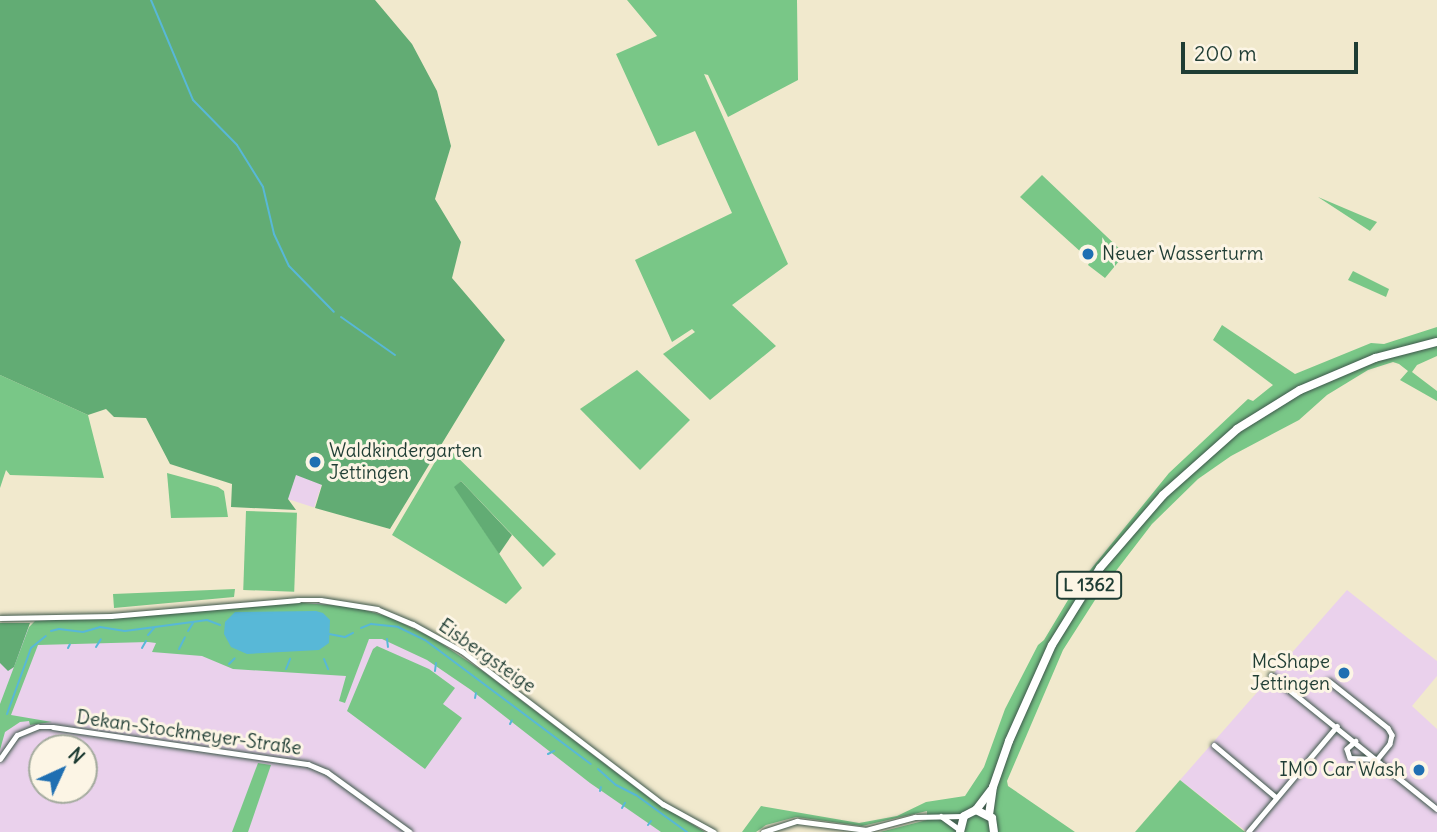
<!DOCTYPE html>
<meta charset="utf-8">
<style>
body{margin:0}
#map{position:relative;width:1437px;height:832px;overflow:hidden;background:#f1e9cd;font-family:Delius,sans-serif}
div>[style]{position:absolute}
.built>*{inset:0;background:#ead1ec;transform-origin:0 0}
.green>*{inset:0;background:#79c787;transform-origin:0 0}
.forest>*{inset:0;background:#62ac74}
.water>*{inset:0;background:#58b8d7}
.stream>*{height:2px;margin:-1px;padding:0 1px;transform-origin:1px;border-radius:1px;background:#58b8d7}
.roads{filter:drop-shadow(0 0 2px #3e574b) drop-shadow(0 0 2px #3e574b)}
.minor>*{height:4.5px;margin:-2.25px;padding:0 2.25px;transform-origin:2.25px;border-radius:2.25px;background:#fff}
.primary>*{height:8px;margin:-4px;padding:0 4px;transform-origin:4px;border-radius:4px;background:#fff}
.dots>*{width:19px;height:19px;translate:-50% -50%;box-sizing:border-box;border:4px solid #fcf5e5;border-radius:50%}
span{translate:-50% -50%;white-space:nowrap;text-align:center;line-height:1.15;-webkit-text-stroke:6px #fcf5e5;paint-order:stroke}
.shield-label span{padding:2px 5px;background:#fcf5e5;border:2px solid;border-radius:5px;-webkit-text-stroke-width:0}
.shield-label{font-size:18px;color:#1f3d34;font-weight:700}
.poi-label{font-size:19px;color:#1f3d34}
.left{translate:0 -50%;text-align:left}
.right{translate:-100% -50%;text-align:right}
.street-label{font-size:19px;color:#1f3d34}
.north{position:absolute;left:28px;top:734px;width:70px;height:70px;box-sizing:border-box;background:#fcf5e5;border:2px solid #a4ab9e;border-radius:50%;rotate:45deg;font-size:19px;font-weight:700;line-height:28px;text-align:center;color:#1f3d34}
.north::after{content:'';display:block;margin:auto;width:24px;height:32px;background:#1f6fb2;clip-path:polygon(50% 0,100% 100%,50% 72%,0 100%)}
.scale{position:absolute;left:1181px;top:42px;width:177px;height:32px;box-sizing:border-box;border:4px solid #1f3d34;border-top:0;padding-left:9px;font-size:21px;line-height:24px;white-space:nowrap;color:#1f3d34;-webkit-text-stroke:5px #fcf5e5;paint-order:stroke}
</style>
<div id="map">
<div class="built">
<i style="left:307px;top:439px;width:28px;height:63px;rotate:18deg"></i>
<i style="clip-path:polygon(1347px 590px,1437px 661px,1437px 676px,1412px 706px,1437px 729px,1437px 832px,1247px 832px,1180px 780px)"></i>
<i style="clip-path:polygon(evenodd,318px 603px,375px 613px,433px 638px,484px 672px,651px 799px,705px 832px,0 832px,0 642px,33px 626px,35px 621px,318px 603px,42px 748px,84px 748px,84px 790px,42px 790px,42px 748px)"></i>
</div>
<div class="green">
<i style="clip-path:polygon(627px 0,797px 0,798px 80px,728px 117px,708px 75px,704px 74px,788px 264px,732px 305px,776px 346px,710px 400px,663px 354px,695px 332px,692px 329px,672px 342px,635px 260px,732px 213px,695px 131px,658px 146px,616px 54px,657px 36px)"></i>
<i style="clip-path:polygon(1042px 175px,1125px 254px,1105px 278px,1088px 265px,1093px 255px,1092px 250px,1087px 249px,1082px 253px,1020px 197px)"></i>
<i style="clip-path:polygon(1318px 197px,1377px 222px,1370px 231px)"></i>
<i style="clip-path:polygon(1353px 271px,1389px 289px,1386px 297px,1348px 280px)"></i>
<i style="clip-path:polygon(1222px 325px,1295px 374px,1371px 343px,1384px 344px,1437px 327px,1437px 356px,1417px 365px,1412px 372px,1437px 391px,1437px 401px,1400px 380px,1408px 371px,1399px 364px,1393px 362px,1368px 370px,1327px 395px,1299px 420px,1231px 456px,1198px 479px,1152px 524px,1102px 589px,1063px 650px,1007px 781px,1008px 786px,1075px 832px,880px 832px,927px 820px,927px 811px,862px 826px,796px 817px,766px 825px,756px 832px,742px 832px,761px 806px,859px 823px,897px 816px,926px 802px,965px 796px,984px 767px,1005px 709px,1038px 645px,1044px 640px,1074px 590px,1169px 473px,1248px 399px,1253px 401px,1273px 385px,1213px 340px)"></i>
<i style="clip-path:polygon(637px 370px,690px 420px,640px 470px,580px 409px)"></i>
<i style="clip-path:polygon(0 375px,88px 415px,104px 478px,10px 475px,6px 470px,0 488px)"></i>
<i style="clip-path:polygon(445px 445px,556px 554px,543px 567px,461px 481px,455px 487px,522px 588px,506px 604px,392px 535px)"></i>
<i style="clip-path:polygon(167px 473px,218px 487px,224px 491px,228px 517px,171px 518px)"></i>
<i style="left:246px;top:511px;width:51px;height:79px;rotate:2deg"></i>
<i style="clip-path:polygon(235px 589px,234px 597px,114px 608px,113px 594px)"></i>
<i style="clip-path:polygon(292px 602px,354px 607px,389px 617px,433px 638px,484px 672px,651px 799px,705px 832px,661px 832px,590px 783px,471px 690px,427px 660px,382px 639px,369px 639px,345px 703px,339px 701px,346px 676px,233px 669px,202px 656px,152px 652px,156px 643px,148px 642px,38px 645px,11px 715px,52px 722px,30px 725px,29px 721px,20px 722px,5px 732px,0 750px,0 704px,29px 627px,35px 621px)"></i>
<i style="clip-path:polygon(377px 646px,429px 669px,455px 688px,443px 704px,462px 718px,425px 769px,347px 711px,373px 649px)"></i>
<i style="clip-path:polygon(258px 763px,271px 765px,248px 832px,232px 832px)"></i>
<i style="clip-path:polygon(1180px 780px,1245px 832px,1135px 832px)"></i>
</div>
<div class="forest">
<i style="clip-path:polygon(0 0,375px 0,412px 44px,437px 91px,451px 146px,435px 199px,461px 242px,452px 278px,505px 340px,390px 529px,315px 508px,322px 485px,296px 475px,288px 499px,296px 510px,231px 507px,232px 484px,170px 464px,146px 418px,114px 417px,106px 409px,88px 415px,0 375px)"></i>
<i style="clip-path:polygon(461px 481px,512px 535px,499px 554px,454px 487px)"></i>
<i style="clip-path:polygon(0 623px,30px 623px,14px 667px,8px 671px,0 663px)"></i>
</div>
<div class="water">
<i style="clip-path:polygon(316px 611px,323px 613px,330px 620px,329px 643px,319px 650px,247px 654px,231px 647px,224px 634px,225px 622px,235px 612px)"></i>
</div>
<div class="stream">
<i style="left:151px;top:0;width:108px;rotate:67.2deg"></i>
<i style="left:193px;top:100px;width:63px;rotate:45.6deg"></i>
<i style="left:237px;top:145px;width:49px;rotate:58.2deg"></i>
<i style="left:263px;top:187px;width:48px;rotate:76.8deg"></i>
<i style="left:274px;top:234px;width:35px;rotate:65deg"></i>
<i style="left:289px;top:266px;width:64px;rotate:45.6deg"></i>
<i style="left:341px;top:317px;width:66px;rotate:35.1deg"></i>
<i style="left:361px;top:628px;width:11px;rotate:-22deg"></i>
<i style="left:371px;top:624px;width:27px;rotate:6deg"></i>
<i style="left:398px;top:627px;width:30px;rotate:26deg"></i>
<i style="left:425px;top:640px;width:207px;rotate:36.8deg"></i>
<i style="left:51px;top:631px;width:8px;rotate:-14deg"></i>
<i style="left:59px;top:629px;width:24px;rotate:7deg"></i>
<i style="left:83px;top:632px;width:18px;rotate:-16deg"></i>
<i style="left:100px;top:627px;width:25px;rotate:9deg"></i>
<i style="left:125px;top:631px;width:83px;rotate:-7.6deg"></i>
<i style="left:207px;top:620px;width:14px;rotate:21deg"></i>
<i style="left:188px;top:631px;width:9px;rotate:-58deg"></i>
<i style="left:329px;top:634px;width:16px;rotate:11deg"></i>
<i style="left:345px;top:637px;width:9px;rotate:-27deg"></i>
<i style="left:148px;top:635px;width:9px;rotate:-49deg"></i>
<i style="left:387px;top:639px;width:8px;rotate:83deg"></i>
<i style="left:96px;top:647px;width:9px;rotate:-58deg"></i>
<i style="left:68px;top:648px;width:4px;rotate:-63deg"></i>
<i style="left:142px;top:648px;width:8px;rotate:-60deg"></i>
<i style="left:179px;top:649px;width:13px;rotate:-63deg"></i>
<i style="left:324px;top:659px;width:11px;rotate:68deg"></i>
<i style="left:229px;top:664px;width:8px;rotate:-45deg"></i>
<i style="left:286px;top:669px;width:11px;rotate:-68deg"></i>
<i style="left:435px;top:671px;width:8px;rotate:-83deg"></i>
<i style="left:475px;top:698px;width:5px;rotate:-79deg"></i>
<i style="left:7px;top:714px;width:70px;rotate:-70deg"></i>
<i style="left:31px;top:648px;width:19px;rotate:-39deg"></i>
<i style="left:510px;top:724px;width:4px;rotate:-63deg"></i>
<i style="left:548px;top:754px;width:7px;rotate:-27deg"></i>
<i style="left:598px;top:769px;width:24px;rotate:42deg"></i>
<i style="left:616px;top:785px;width:22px;rotate:27deg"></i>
<i style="left:636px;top:795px;width:63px;rotate:36deg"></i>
<i style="left:600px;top:791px;width:4px;rotate:-76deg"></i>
<i style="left:622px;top:808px;width:6px;rotate:-59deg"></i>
<i style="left:648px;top:825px;width:5px;rotate:-53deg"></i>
</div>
<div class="roads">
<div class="minor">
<i style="left:0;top:618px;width:111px;rotate:-1deg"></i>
<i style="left:111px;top:616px;width:188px;rotate:-4.9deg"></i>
<i style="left:298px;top:600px;width:23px"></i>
<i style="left:321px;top:600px;width:57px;rotate:9.1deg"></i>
<i style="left:377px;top:609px;width:39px;rotate:23deg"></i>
<i style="left:413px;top:624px;width:56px;rotate:28.9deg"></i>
<i style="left:462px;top:651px;width:253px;rotate:37.3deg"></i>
<i style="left:663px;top:804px;width:58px;rotate:28.8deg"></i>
<i style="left:1271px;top:675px;width:213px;rotate:38.9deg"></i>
<i style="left:1329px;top:681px;width:75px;rotate:38.5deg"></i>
<i style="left:1388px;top:728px;width:8px;rotate:60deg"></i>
<i style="left:1392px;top:735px;width:9px;rotate:103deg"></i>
<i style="left:1390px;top:744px;width:19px;rotate:129deg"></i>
<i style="left:1356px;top:741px;width:12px;rotate:138deg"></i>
<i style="left:1347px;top:749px;width:9px;rotate:72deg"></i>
<i style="left:1350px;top:758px;width:27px;rotate:2deg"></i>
<i style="left:1214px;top:745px;width:81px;rotate:40deg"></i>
<i style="left:0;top:759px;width:29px;rotate:-55deg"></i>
<i style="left:17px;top:735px;width:22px;rotate:-22deg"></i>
<i style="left:37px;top:727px;width:16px"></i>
<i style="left:53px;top:727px;width:258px;rotate:8.3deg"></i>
<i style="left:308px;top:764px;width:21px;rotate:23deg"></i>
<i style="left:327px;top:772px;width:102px;rotate:35.9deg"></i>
<i style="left:941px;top:816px;width:24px;rotate:36deg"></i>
<i style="left:763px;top:832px;width:36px;rotate:-18deg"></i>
<i style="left:797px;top:821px;width:70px;rotate:7.4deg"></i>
<i style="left:866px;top:830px;width:51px;rotate:-14.9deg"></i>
<i style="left:915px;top:817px;width:48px;rotate:-1.2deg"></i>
<i style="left:1248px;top:832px;width:138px;rotate:-50deg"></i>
</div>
<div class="primary">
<i style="left:976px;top:810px;width:25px;rotate:-53deg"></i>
<i style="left:989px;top:815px;width:28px;rotate:-82deg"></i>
<i style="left:993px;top:787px;width:49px;rotate:-70.8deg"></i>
<i style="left:1009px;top:741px;width:105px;rotate:-65.9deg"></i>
<i style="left:1052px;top:645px;width:91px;rotate:-58.1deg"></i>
<i style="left:1100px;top:568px;width:96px;rotate:-49.2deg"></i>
<i style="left:1163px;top:495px;width:99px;rotate:-41.7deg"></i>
<i style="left:1237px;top:429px;width:74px;rotate:-31.8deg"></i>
<i style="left:1300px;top:390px;width:82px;rotate:-23.1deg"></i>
<i style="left:1375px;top:358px;width:64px;rotate:-14.5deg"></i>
<i style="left:960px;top:832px;width:16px;rotate:-76deg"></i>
<i style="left:964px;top:816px;width:13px;rotate:-27deg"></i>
<i style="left:976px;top:810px;width:18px;rotate:27deg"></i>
<i style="left:992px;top:818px;width:14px;rotate:82deg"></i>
</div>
</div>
<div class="dots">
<i style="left:1088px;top:254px;background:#1f6fb2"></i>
<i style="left:315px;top:462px;background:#1f6fb2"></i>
<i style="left:1344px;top:673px;background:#1f6fb2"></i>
<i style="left:1419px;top:770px;background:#1f6fb2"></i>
</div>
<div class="shield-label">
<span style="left:1089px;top:585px">L 1362</span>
</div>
<div class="poi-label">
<span class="left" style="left:1102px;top:254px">Neuer Wasserturm</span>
<span class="left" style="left:329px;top:462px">Waldkindergarten<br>Jettingen</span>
<span class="right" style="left:1330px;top:673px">McShape<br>Jettingen</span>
<span class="right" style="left:1405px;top:770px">IMO Car Wash</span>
</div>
<div class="street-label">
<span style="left:487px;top:656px;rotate:35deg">Eisbergsteige</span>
<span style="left:189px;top:733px;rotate:8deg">Dekan-Stockmeyer-Straße</span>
</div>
<div class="north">N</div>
<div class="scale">200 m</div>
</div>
